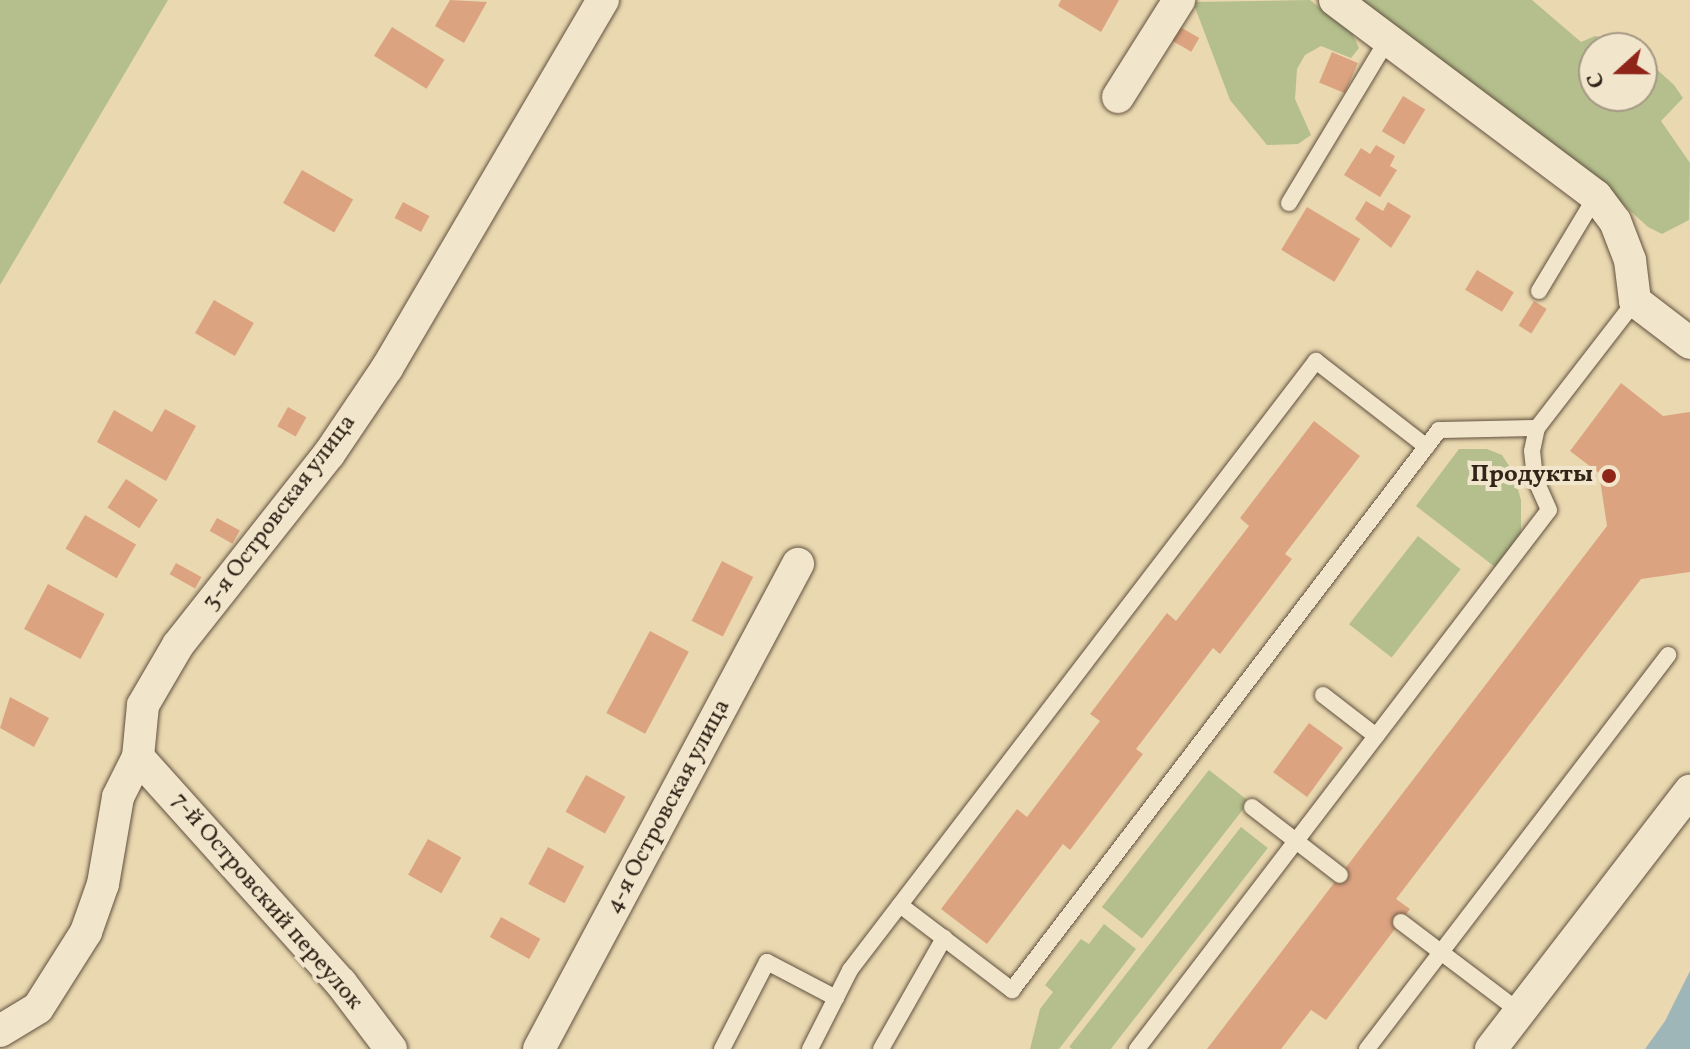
<!DOCTYPE html>
<meta charset="utf-8">
<style>
body{margin:0}
#map{position:relative;width:1690px;height:1049px;overflow:hidden;background:#ead8b0;font-family:Vollkorn,serif}
div>[style]{position:absolute}
.green>*{inset:0;background:#b4bf8d;transform-origin:0 0}
.water>*{inset:0;background:#9eb6b7}
.building>*{inset:0;background:#dca381;transform-origin:0 0}
.roads{filter:drop-shadow(0 0 2px #61513f) drop-shadow(0 0 2px #61513f)}
.service>*{height:16px;margin:-8px;padding:0 8px;transform-origin:8px;border-radius:8px;background:#f1e6cc}
.minor>*{height:32px;margin:-16px;padding:0 16px;transform-origin:16px;border-radius:16px;background:#f1e6cc}
.dots>*{width:22px;height:22px;translate:-50% -50%;box-sizing:border-box;border:4px solid #f1e6cc;border-radius:50%}
span{translate:-50% -50%;white-space:nowrap;text-align:center;line-height:1.15;-webkit-text-stroke:8px #f1e6cc;paint-order:stroke}
.poi-label{font-size:24px;color:#332419;font-weight:700}
.right{translate:-100% -50%;text-align:right}
.street-label{font-size:24px;color:#332419}
.north{position:absolute;left:1578px;top:32px;width:80px;height:80px;box-sizing:border-box;background:#f1e6cc;border:2px solid #a59884;border-radius:50%;rotate:249deg;font-size:22px;font-weight:700;line-height:32px;text-align:center;color:#332419}
.north::after{content:'';display:block;margin:auto;width:28px;height:36px;background:#8f2418;clip-path:polygon(50% 0,100% 100%,50% 72%,0 100%)}
</style>
<div id="map">
<div class="green">
<i style="clip-path:polygon(0 0,168px 0,0 285px)"></i>
<i style="clip-path:polygon(1310px 0,1352px 33px,1359px 48px,1351px 58px,1321px 46px,1305px 55px,1297px 69px,1295px 99px,1311px 135px,1298px 144px,1267px 145px,1230px 100px,1193px 2px)"></i>
<i style="clip-path:polygon(1357px 0,1532px 0,1581px 42px,1595px 36px,1626px 42px,1632px 48px,1594px 48px,1594px 96px,1642px 96px,1642px 56px,1674px 85px,1683px 98px,1661px 121px,1690px 163px,1689px 220px,1662px 234px,1648px 227px,1576px 161px)"></i>
<i style="clip-path:polygon(1459px 449px,1487px 449px,1502px 455px,1513px 472px,1521px 500px,1521px 534px,1495px 567px,1416px 506px)"></i>
<i style="left:1418px;top:536px;width:54px;height:112px;rotate:38deg"></i>
<i style="left:1209px;top:770px;width:51px;height:174px;rotate:38deg"></i>
<i style="left:1241px;top:827px;width:34px;height:279px;rotate:38deg"></i>
<i style="clip-path:polygon(1104px 924px,1136px 949px,1059px 1049px,1030px 1049px,1040px 1009px,1053px 992px,1045px 985px,1081px 939px,1089px 944px)"></i>
</div>
<div class="water">
<i style="clip-path:polygon(1690px 971px,1690px 1049px,1645px 1049px,1665px 1021px)"></i>
</div>
<div class="building">
<i style="clip-path:polygon(450px 0,487px 2px,464px 43px,435px 26px)"></i>
<i style="clip-path:polygon(1061px 0,1119px 0,1101px 32px,1058px 6px)"></i>
<i style="left:1175px;top:24px;width:28px;height:16px;rotate:30deg"></i>
<i style="left:392px;top:27px;width:62px;height:34px;rotate:32deg"></i>
<i style="left:1332px;top:52px;width:28px;height:33px;rotate:23deg"></i>
<i style="left:1403px;top:96px;width:26px;height:41px;rotate:31deg"></i>
<i style="clip-path:polygon(1376px 145px,1395px 156px,1390px 166px,1397px 170px,1380px 197px,1344px 175px,1361px 148px,1370px 154px)"></i>
<i style="left:302px;top:170px;width:59px;height:38px;rotate:30deg"></i>
<i style="clip-path:polygon(1366px 201px,1383px 211px,1388px 202px,1411px 216px,1391px 248px,1355px 219px)"></i>
<i style="left:403px;top:202px;width:30px;height:18px;rotate:28deg"></i>
<i style="left:1307px;top:207px;width:62px;height:50px;rotate:31deg"></i>
<i style="left:1477px;top:270px;width:43px;height:23px;rotate:31deg"></i>
<i style="left:214px;top:300px;width:46px;height:38px;rotate:30deg"></i>
<i style="left:1534px;top:301px;width:15px;height:29px;rotate:32deg"></i>
<i style="clip-path:polygon(1621px 383px,1663px 416px,1690px 412px,1690px 572px,1641px 579px,1396px 899px,1410px 909px,1326px 1020px,1311px 1010px,1281px 1049px,1207px 1049px,1607px 526px,1599px 473px,1570px 451px)"></i>
<i style="left:288px;top:407px;width:21px;height:22px;rotate:29deg"></i>
<i style="clip-path:polygon(165px 409px,196px 426px,166px 481px,97px 442px,114px 410px,152px 432px)"></i>
<i style="clip-path:polygon(1314px 421px,1360px 456px,1285px 554px,1292px 559px,1220px 654px,1213px 648px,1136px 749px,1143px 754px,1070px 850px,1063px 844px,987px 944px,941px 909px,1017px 809px,1027px 817px,1100px 721px,1090px 714px,1167px 613px,1176px 621px,1249px 526px,1240px 518px)"></i>
<i style="left:126px;top:479px;width:38px;height:34px;rotate:33deg"></i>
<i style="left:85px;top:515px;width:59px;height:39px;rotate:30deg"></i>
<i style="left:217px;top:518px;width:26px;height:15px;rotate:29deg"></i>
<i style="left:722px;top:561px;width:35px;height:67px;rotate:27deg"></i>
<i style="left:176px;top:563px;width:29px;height:13px;rotate:29deg"></i>
<i style="left:48px;top:584px;width:64px;height:51px;rotate:28deg"></i>
<i style="left:650px;top:631px;width:44px;height:93px;rotate:28deg"></i>
<i style="clip-path:polygon(10px 697px,49px 718px,34px 747px,0 728px)"></i>
<i style="left:1309px;top:723px;width:42px;height:61px;rotate:36deg"></i>
<i style="left:586px;top:775px;width:45px;height:42px;rotate:29deg"></i>
<i style="left:428px;top:839px;width:38px;height:41px;rotate:29deg"></i>
<i style="left:548px;top:847px;width:41px;height:42px;rotate:28deg"></i>
<i style="left:501px;top:917px;width:45px;height:23px;rotate:29deg"></i>
</div>
<div class="roads">
<div class="service">
<i style="left:1289px;top:203px;width:192px;rotate:-58.9deg"></i>
<i style="left:1539px;top:291px;width:111px;rotate:-59deg"></i>
<i style="left:1323px;top:695px;width:67px;rotate:37.7deg"></i>
<i style="left:1252px;top:807px;width:111px;rotate:37.7deg"></i>
<i style="left:900px;top:905px;width:141px;rotate:37.2deg"></i>
<i style="left:1012px;top:990px;width:704px;rotate:-52.67deg"></i>
<i style="left:1439px;top:430px;width:98px;rotate:-1.2deg"></i>
<i style="left:1401px;top:922px;width:149px;rotate:37.1deg"></i>
<i style="left:722px;top:1049px;width:98px;rotate:-62.7deg"></i>
<i style="left:767px;top:962px;width:78px;rotate:27.6deg"></i>
<i style="left:810px;top:1049px;width:89px;rotate:-63.1deg"></i>
<i style="left:850px;top:970px;width:767px;rotate:-52.58deg"></i>
<i style="left:1316px;top:361px;width:140px;rotate:37.8deg"></i>
<i style="left:881px;top:1049px;width:128px;rotate:-60.4deg"></i>
<i style="left:1137px;top:1049px;width:678px;rotate:-52.61deg"></i>
<i style="left:1549px;top:510px;width:34px;rotate:-114deg"></i>
<i style="left:1535px;top:479px;width:28px;rotate:-96deg"></i>
<i style="left:1532px;top:451px;width:24px;rotate:-78deg"></i>
<i style="left:1537px;top:428px;width:160px;rotate:-52.3deg"></i>
<i style="left:1367px;top:1049px;width:496px;rotate:-52.6deg"></i>
</div>
<div class="minor">
<i style="left:1335px;top:0;width:326px;rotate:36.9deg"></i>
<i style="left:1596px;top:196px;width:31px;rotate:53deg"></i>
<i style="left:1615px;top:221px;width:42px;rotate:69deg"></i>
<i style="left:1630px;top:260px;width:41px;rotate:83deg"></i>
<i style="left:1635px;top:301px;width:69px;rotate:37.4deg"></i>
<i style="left:1118px;top:97px;width:115px;rotate:-57.8deg"></i>
<i style="left:138px;top:757px;width:304px;rotate:48.1deg"></i>
<i style="left:341px;top:983px;width:83px;rotate:52.9deg"></i>
<i style="left:0;top:1031px;width:44px;rotate:-31.2deg"></i>
<i style="left:38px;top:1008px;width:90px;rotate:-57.7deg"></i>
<i style="left:86px;top:932px;width:51px;rotate:-70.5deg"></i>
<i style="left:103px;top:884px;width:88px;rotate:-80.2deg"></i>
<i style="left:118px;top:797px;width:45px;rotate:-63.4deg"></i>
<i style="left:138px;top:757px;width:52px;rotate:-84.5deg"></i>
<i style="left:143px;top:705px;width:69px;rotate:-59.7deg"></i>
<i style="left:178px;top:645px;width:243px;rotate:-51.7deg"></i>
<i style="left:329px;top:454px;width:104px;rotate:-56deg"></i>
<i style="left:387px;top:368px;width:427px;rotate:-59.6deg"></i>
<i style="left:539px;top:1049px;width:550px;rotate:-61.9deg"></i>
<i style="left:1491px;top:1049px;width:326px;rotate:-52.4deg"></i>
</div>
</div>
<div class="dots">
<i style="left:1609px;top:476px;background:#8f2418"></i>
</div>
<div class="poi-label">
<span class="right" style="left:1593px;top:476px">Продукты</span>
</div>
<div class="street-label">
<span style="left:280px;top:513px;rotate:-53deg">3-я Островская улица</span>
<span style="left:669px;top:807px;rotate:-62deg">4-я Островская улица</span>
<span style="left:266px;top:902px;rotate:49deg">7-й Островский переулок</span>
</div>
<div class="north">С</div>
</div>
